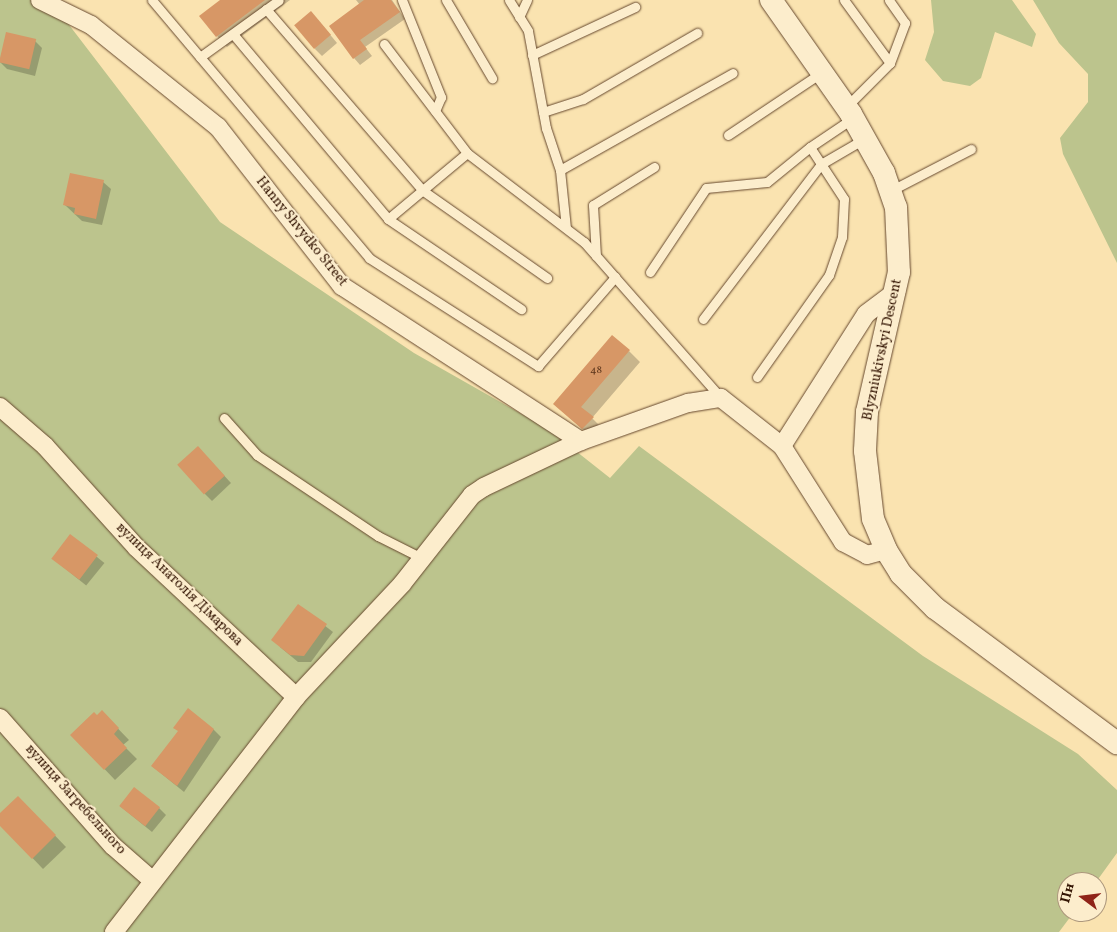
<!DOCTYPE html>
<meta charset="utf-8">
<style>
body{margin:0}
#map{position:relative;width:1117px;height:932px;overflow:hidden;background:#fae3b0;font-family:Vollkorn,serif}
div>[style]{position:absolute}
.green>*{inset:0;background:#bcc48d}
.shadow>*{inset:0;background:#0003;transform-origin:0 0}
.building>*{inset:0;background:#d79766;transform-origin:0 0}
.roads{filter:drop-shadow(0 0 1px #66482e) drop-shadow(0 0 1px #66482e)}
.service>*{height:9px;margin:-4.5px;padding:0 4.5px;transform-origin:4.5px;border-radius:4.5px;background:#fcedcc}
.minor>*{height:18px;margin:-9px;padding:0 9px;transform-origin:9px;border-radius:9px;background:#fcedcc}
.tertiary>*{height:22px;margin:-11px;padding:0 11px;transform-origin:11px;border-radius:11px;background:#fcedcc}
span{translate:-50% -50%;white-space:nowrap;text-align:center;line-height:1.15;-webkit-text-stroke:4px #fcedcc;paint-order:stroke}
.number-label{font-size:11px;color:#5d361c}
.number-label span{-webkit-text-stroke-width:0}
.street-label{font-size:14px;color:#341503}
.north{position:absolute;left:1057px;top:872px;width:50px;height:50px;box-sizing:border-box;background:#fcedcc;border:1px solid #ac977c;border-radius:50%;rotate:285deg;font-size:14px;font-weight:700;line-height:20px;text-align:center;color:#341503}
.north::after{content:'';display:block;margin:auto;width:18px;height:22px;background:#8f2418;clip-path:polygon(50% 0,100% 100%,50% 72%,0 100%)}
</style>
<div id="map">
<div class="green">
<i style="clip-path:polygon(0 0,50px 0,220px 222px,414px 353px,548px 429px,610px 478px,639px 446px,923px 656px,1078px 754px,1117px 790px,1117px 853px,1096px 882px,1067px 882px,1067px 912px,1074px 912px,1059px 932px,0 932px)"></i>
<i style="clip-path:polygon(931px 0,1012px 0,1036px 34px,1032px 47px,995px 32px,981px 78px,970px 86px,943px 81px,925px 60px,934px 32px)"></i>
<i style="clip-path:polygon(1033px 0,1117px 0,1117px 263px,1063px 154px,1060px 138px,1088px 102px,1088px 74px,1059px 43px)"></i>
</div>
<div class="shadow">
<i style="clip-path:polygon(222px 0,290px 0,227px 47px,217px 36px)"></i>
<i style="clip-path:polygon(356px 0,392px 0,405px 19px,365px 47px,372px 56px,360px 65px,354px 58px,360px 5px)"></i>
<i style="clip-path:polygon(318px 20px,337px 43px,322px 56px,315px 49px)"></i>
<i style="clip-path:polygon(7px 34px,35px 41px,42px 48px,35px 76px,7px 69px,0 62px)"></i>
<i style="clip-path:polygon(103px 182px,111px 189px,102px 225px,82px 221px,65px 205px)"></i>
<i style="clip-path:polygon(629px 351px,640px 362px,592px 418px,603px 429px,594px 439px,554px 404px)"></i>
<i style="clip-path:polygon(205px 455px,231px 483px,212px 501px,205px 494px)"></i>
<i style="left:71px;top:536px;width:43px;height:29px;rotate:39deg"></i>
<i style="clip-path:polygon(298px 605px,333px 632px,311px 662px,298px 662px,280px 647px)"></i>
<i style="clip-path:polygon(102px 712px,129px 740px,123px 745px,137px 759px,115px 780px,72px 735px)"></i>
<i style="clip-path:polygon(213px 729px,221px 737px,184px 792px,152px 766px)"></i>
<i style="clip-path:polygon(18px 797px,66px 847px,43px 869px,0 824px,0 815px)"></i>
<i style="clip-path:polygon(120px 806px,159px 808px,166px 815px,152px 832px)"></i>
</div>
<div class="building">
<i style="clip-path:polygon(220px 0,265px 0,216px 37px,199px 16px)"></i>
<i style="clip-path:polygon(364px 0,391px 0,400px 12px,360px 40px,367px 49px,353px 59px,329px 26px)"></i>
<i style="left:311px;top:11px;width:31px;height:22px;rotate:50deg"></i>
<i style="left:6px;top:32px;width:31px;height:31px;rotate:13deg"></i>
<i style="clip-path:polygon(70px 173px,104px 180px,96px 219px,74px 214px,75px 208px,63px 205px)"></i>
<i style="clip-path:polygon(612px 335px,630px 350px,581px 407px,594px 417px,582px 429px,553px 404px)"></i>
<i style="left:198px;top:446px;width:40px;height:28px;rotate:48deg"></i>
<i style="left:70px;top:534px;width:35px;height:31px;rotate:37deg"></i>
<i style="clip-path:polygon(298px 604px,327px 624px,304px 656px,290px 655px,271px 640px)"></i>
<i style="clip-path:polygon(188px 708px,214px 729px,177px 786px,151px 766px,178px 731px,173px 728px)"></i>
<i style="clip-path:polygon(102px 710px,119px 728px,114px 734px,127px 748px,104px 770px,70px 735px,94px 712px,97px 715px)"></i>
<i style="left:134px;top:787px;width:33px;height:24px;rotate:38deg"></i>
<i style="clip-path:polygon(18px 796px,56px 835px,32px 859px,0 826px,0 813px)"></i>
</div>
<div class="roads">
<div class="service">
<i style="left:152px;top:0;width:337px;rotate:49.9deg"></i>
<i style="left:369px;top:258px;width:201px;rotate:32.6deg"></i>
<i style="left:538px;top:366px;width:118px;rotate:-49.1deg"></i>
<i style="left:402px;top:0;width:105px;rotate:68.1deg"></i>
<i style="left:441px;top:97px;width:15px;rotate:113deg"></i>
<i style="left:446px;top:0;width:91px;rotate:59.5deg"></i>
<i style="left:509px;top:0;width:36px;rotate:58deg"></i>
<i style="left:528px;top:31px;width:99px;rotate:79.5deg"></i>
<i style="left:546px;top:128px;width:44px;rotate:71.6deg"></i>
<i style="left:560px;top:170px;width:58px;rotate:84.1deg"></i>
<i style="left:844px;top:0;width:78px;rotate:53.9deg"></i>
<i style="left:266px;top:9px;width:239px;rotate:49.2deg"></i>
<i style="left:422px;top:190px;width:153px;rotate:35.1deg"></i>
<i style="left:519px;top:17px;width:19px;rotate:-65deg"></i>
<i style="left:233px;top:34px;width:241px;rotate:50deg"></i>
<i style="left:388px;top:219px;width:161px;rotate:34.1deg"></i>
<i style="left:384px;top:44px;width:137px;rotate:52.7deg"></i>
<i style="left:467px;top:153px;width:147px;rotate:37.3deg"></i>
<i style="left:584px;top:242px;width:208px;rotate:48.7deg"></i>
<i style="left:532px;top:55px;width:114px;rotate:-25deg"></i>
<i style="left:200px;top:57px;width:97px;rotate:-35.8deg"></i>
<i style="left:846px;top:107px;width:62px;rotate:-45deg"></i>
<i style="left:890px;top:63px;width:43px;rotate:-69.4deg"></i>
<i style="left:905px;top:23px;width:28px;rotate:-125deg"></i>
<i style="left:543px;top:112px;width:42px;rotate:-18deg"></i>
<i style="left:583px;top:99px;width:132px;rotate:-30.1deg"></i>
<i style="left:728px;top:135px;width:112px;rotate:-33.7deg"></i>
<i style="left:560px;top:170px;width:198px;rotate:-29.3deg"></i>
<i style="left:892px;top:190px;width:89px;rotate:-27.4deg"></i>
<i style="left:388px;top:219px;width:103px;rotate:-39.9deg"></i>
<i style="left:596px;top:256px;width:51px;rotate:-93.4deg"></i>
<i style="left:593px;top:205px;width:72px;rotate:-31.9deg"></i>
<i style="left:650px;top:272px;width:101px;rotate:-56.3deg"></i>
<i style="left:706px;top:188px;width:61px;rotate:-5.6deg"></i>
<i style="left:767px;top:182px;width:55px;rotate:-39.1deg"></i>
<i style="left:703px;top:319px;width:195px;rotate:-52.7deg"></i>
<i style="left:821px;top:164px;width:50px;rotate:-30.2deg"></i>
<i style="left:757px;top:377px;width:125px;rotate:-54.8deg"></i>
<i style="left:829px;top:275px;width:40px;rotate:-71.1deg"></i>
<i style="left:842px;top:237px;width:38px;rotate:-87deg"></i>
<i style="left:844px;top:199px;width:62px;rotate:-123.2deg"></i>
<i style="left:810px;top:147px;width:52px;rotate:-34deg"></i>
<i style="left:224px;top:418px;width:50px;rotate:48.3deg"></i>
<i style="left:257px;top:455px;width:146px;rotate:33.8deg"></i>
<i style="left:378px;top:536px;width:49px;rotate:26.6deg"></i>
</div>
<div class="minor">
<i style="left:40px;top:0;width:57px;rotate:26.1deg"></i>
<i style="left:91px;top:25px;width:163px;rotate:38.8deg"></i>
<i style="left:218px;top:127px;width:202px;rotate:52.1deg"></i>
<i style="left:342px;top:286px;width:285px;rotate:33deg"></i>
<i style="left:0;top:407px;width:60px;rotate:40.9deg"></i>
<i style="left:45px;top:446px;width:137px;rotate:48deg"></i>
<i style="left:137px;top:548px;width:218px;rotate:43.1deg"></i>
<i style="left:782px;top:446px;width:156px;rotate:-57.5deg"></i>
<i style="left:866px;top:314px;width:38px;rotate:-37deg"></i>
<i style="left:0;top:718px;width:171px;rotate:48.6deg"></i>
<i style="left:113px;top:846px;width:52px;rotate:41.1deg"></i>
<i style="left:114px;top:932px;width:297px;rotate:-52.2deg"></i>
<i style="left:296px;top:697px;width:155px;rotate:-46.8deg"></i>
<i style="left:402px;top:584px;width:113px;rotate:-51.8deg"></i>
<i style="left:472px;top:495px;width:14px;rotate:-34deg"></i>
<i style="left:484px;top:487px;width:107px;rotate:-25.4deg"></i>
<i style="left:581px;top:441px;width:114px;rotate:-19.6deg"></i>
<i style="left:688px;top:403px;width:33px;rotate:-9deg"></i>
<i style="left:721px;top:398px;width:78px;rotate:38.2deg"></i>
<i style="left:782px;top:446px;width:114px;rotate:57.6deg"></i>
<i style="left:843px;top:542px;width:27px;rotate:28deg"></i>
<i style="left:867px;top:555px;width:20px;rotate:-15deg"></i>
</div>
<div class="tertiary">
<i style="left:771px;top:0;width:139px;rotate:54.9deg"></i>
<i style="left:851px;top:114px;width:68px;rotate:60.8deg"></i>
<i style="left:884px;top:173px;width:36px;rotate:71deg"></i>
<i style="left:896px;top:207px;width:65px;rotate:87.4deg"></i>
<i style="left:899px;top:272px;width:144px;rotate:102.9deg"></i>
<i style="left:867px;top:412px;width:39px;rotate:93deg"></i>
<i style="left:865px;top:451px;width:68px;rotate:83.3deg"></i>
<i style="left:873px;top:519px;width:34px;rotate:67deg"></i>
<i style="left:886px;top:550px;width:28px;rotate:58deg"></i>
<i style="left:901px;top:574px;width:48px;rotate:45deg"></i>
<i style="left:935px;top:608px;width:227px;rotate:36.6deg"></i>
</div>
</div>
<div class="number-label">
<span style="left:596px;top:371px">48</span>
</div>
<div class="street-label">
<span style="left:301px;top:232px;rotate:51deg">Hanny Shvydko Street</span>
<span style="left:883px;top:350px;rotate:-78deg">Blyzniukivskyi Descent</span>
<span style="left:179px;top:585px;rotate:44deg">вулиця Анатолія Дімарова</span>
<span style="left:75px;top:800px;rotate:48deg">вулиця Загребельного</span>
</div>
<div class="north">Пн</div>
</div>
